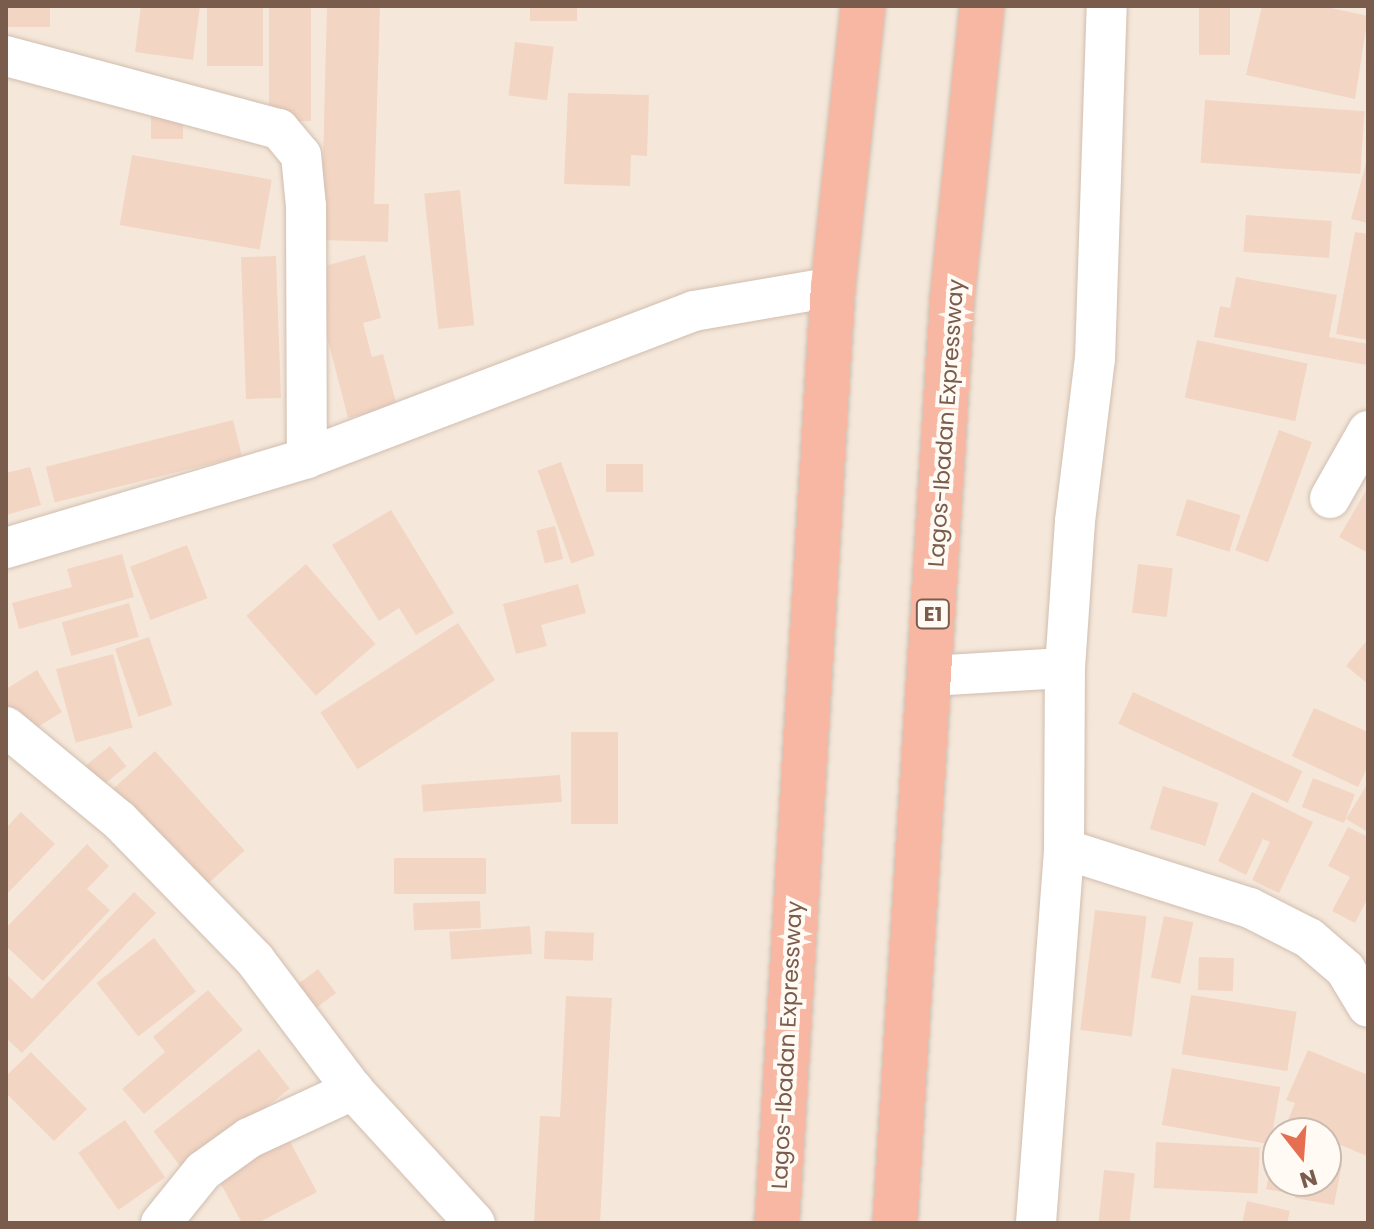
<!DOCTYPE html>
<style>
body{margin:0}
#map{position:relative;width:1374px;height:1229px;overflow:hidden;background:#fdf6ec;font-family:Poppins,sans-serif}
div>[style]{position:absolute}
.residential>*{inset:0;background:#f5e8da}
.building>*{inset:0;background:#f3d5c3;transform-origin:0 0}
.roads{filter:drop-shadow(0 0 2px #d1beb0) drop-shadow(0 0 2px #d1beb0)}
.minor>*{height:40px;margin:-20px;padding:0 20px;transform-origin:20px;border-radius:20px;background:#fff}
.motorway>*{height:44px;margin:-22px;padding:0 22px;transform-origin:22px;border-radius:22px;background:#f7b7a3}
span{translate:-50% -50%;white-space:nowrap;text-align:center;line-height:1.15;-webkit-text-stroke:8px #fffaf3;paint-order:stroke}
.shield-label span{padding:2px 6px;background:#fffaf3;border:2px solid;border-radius:6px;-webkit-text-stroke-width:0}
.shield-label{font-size:20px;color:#7a5c4d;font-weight:700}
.street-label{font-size:22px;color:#7a5c4d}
.frame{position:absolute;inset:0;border:8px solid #7a5c4d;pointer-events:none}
.north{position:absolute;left:1262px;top:1117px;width:80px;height:80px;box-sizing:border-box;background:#fffaf3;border:2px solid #cabbb1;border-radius:50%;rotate:163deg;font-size:22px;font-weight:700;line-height:32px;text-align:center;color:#7a5c4d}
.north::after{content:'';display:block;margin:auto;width:28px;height:36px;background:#e76f51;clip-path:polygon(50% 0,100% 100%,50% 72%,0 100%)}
</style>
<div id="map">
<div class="residential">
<i style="clip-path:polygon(evenodd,6px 6px,1368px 6px,1368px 1223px,6px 1223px,6px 6px,1278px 1133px,1326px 1133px,1326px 1181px,1278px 1181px,1278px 1133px)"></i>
</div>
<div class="building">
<i style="left:6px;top:6px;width:44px;height:21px"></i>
<i style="clip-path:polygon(141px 6px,200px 6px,193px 60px,135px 52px)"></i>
<i style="left:207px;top:6px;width:56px;height:60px"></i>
<i style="left:269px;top:6px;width:42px;height:115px"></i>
<i style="clip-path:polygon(327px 6px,380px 6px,374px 204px,389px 204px,388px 242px,321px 240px)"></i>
<i style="left:530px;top:6px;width:47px;height:15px"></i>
<i style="left:1199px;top:6px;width:31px;height:49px"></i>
<i style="clip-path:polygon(1262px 6px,1322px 6px,1368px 16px,1355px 99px,1246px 75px)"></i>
<i style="left:515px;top:42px;width:39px;height:54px;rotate:7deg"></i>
<i style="clip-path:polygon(568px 93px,649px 95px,647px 156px,631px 155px,630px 186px,564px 184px)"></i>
<i style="left:1205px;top:100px;width:160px;height:63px;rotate:4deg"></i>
<i style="left:151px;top:112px;width:32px;height:27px"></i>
<i style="left:132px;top:155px;width:142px;height:71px;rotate:10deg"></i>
<i style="clip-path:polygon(1368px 156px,1368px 223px,1351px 219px)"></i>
<i style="left:460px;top:190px;width:136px;height:36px;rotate:84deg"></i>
<i style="left:1246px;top:215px;width:86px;height:37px;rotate:4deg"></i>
<i style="clip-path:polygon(1355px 232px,1368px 234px,1368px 340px,1336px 334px)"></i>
<i style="clip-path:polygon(365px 255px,381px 318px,363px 323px,372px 357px,383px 354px,397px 406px,348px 418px,310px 270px)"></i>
<i style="left:276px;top:256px;width:142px;height:35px;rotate:88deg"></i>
<i style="clip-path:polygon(1236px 277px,1337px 295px,1329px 337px,1368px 344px,1367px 365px,1214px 337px,1220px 306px,1230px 308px)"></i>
<i style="left:1197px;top:340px;width:113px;height:59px;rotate:12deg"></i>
<i style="left:233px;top:420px;width:37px;height:193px;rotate:76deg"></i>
<i style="left:1279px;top:430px;width:35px;height:128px;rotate:20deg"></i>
<i style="left:561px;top:462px;width:99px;height:25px;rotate:70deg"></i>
<i style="left:606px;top:464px;width:37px;height:28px"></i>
<i style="clip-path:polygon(30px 467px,41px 505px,6px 515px,6px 473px)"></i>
<i style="clip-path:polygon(1368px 487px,1368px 553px,1339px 537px)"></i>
<i style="left:1187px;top:499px;width:56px;height:38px;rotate:17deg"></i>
<i style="clip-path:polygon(391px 510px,454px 613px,416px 635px,399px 608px,379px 621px,332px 545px)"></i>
<i style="left:555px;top:526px;width:34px;height:19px;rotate:76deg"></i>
<i style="left:187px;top:545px;width:57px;height:61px;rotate:69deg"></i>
<i style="clip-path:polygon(122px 554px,134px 597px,19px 629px,12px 603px,72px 587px,67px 569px)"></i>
<i style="left:306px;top:564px;width:106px;height:79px;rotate:49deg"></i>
<i style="left:1138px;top:564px;width:35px;height:49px;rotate:7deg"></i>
<i style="clip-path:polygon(578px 584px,586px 613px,541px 625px,547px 646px,516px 654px,503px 604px)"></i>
<i style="left:129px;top:603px;width:35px;height:70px;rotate:74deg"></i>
<i style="left:458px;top:623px;width:68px;height:164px;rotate:57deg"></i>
<i style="left:149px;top:637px;width:72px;height:36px;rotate:71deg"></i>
<i style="clip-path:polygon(1368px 639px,1368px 684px,1346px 666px)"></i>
<i style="left:113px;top:654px;width:76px;height:59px;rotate:75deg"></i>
<i style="clip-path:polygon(37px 670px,62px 712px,23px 736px,6px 708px,6px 689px)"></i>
<i style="left:1133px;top:692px;width:187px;height:35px;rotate:25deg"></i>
<i style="clip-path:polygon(1314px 708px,1368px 732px,1368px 766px,1358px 787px,1292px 756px)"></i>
<i style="left:571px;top:732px;width:47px;height:92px"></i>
<i style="left:110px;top:746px;width:26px;height:40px;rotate:51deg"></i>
<i style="left:155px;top:751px;width:134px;height:63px;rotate:48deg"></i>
<i style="left:560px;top:775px;width:27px;height:139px;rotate:86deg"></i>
<i style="left:1313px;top:778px;width:45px;height:31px;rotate:21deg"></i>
<i style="clip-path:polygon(1368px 783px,1368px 832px,1346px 819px)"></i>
<i style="left:1163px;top:786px;width:58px;height:45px;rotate:17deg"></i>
<i style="clip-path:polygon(1252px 792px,1313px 822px,1279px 893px,1252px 880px,1270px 842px,1263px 839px,1246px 875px,1218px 861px)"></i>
<i style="clip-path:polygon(21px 812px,55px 844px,6px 895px,6px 828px)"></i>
<i style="clip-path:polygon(1348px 827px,1368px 837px,1368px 898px,1355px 923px,1332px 911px,1350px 877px,1328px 866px)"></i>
<i style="clip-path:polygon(87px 844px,109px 866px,87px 889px,110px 910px,43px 981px,6px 946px,6px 928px)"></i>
<i style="left:486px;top:858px;width:36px;height:92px;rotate:90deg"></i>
<i style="clip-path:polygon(134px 892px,156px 913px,22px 1053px,6px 1038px,6px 974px,32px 999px)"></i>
<i style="left:480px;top:901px;width:27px;height:67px;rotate:88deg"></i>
<i style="left:1095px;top:910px;width:52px;height:121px;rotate:7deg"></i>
<i style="left:1164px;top:916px;width:30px;height:63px;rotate:12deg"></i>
<i style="left:530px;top:926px;width:28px;height:81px;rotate:86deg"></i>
<i style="left:545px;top:931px;width:49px;height:28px;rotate:2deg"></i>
<i style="left:154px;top:938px;width:68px;height:73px;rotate:52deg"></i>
<i style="left:1199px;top:957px;width:35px;height:33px;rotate:2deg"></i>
<i style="left:318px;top:969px;width:30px;height:34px;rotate:53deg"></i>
<i style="clip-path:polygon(208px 990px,243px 1030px,144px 1114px,122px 1089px,165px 1052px,153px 1037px)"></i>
<i style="left:1191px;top:995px;width:107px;height:60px;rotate:9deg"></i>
<i style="clip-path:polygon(566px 996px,612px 998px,600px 1223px,534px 1223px,540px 1116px,560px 1117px)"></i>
<i style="left:259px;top:1049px;width:50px;height:134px;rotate:52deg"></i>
<i style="clip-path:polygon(1308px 1050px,1368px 1075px,1367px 1156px,1326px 1139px,1326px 1133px,1287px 1123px,1295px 1103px,1286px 1100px)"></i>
<i style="clip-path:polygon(31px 1052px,87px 1109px,54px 1141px,6px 1093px,6px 1076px)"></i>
<i style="left:1172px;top:1068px;width:110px;height:58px;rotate:10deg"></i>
<i style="left:125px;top:1120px;width:70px;height:57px;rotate:55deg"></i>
<i style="clip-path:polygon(287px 1136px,317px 1192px,258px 1223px,242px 1223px,216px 1175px)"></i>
<i style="left:1156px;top:1142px;width:104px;height:46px;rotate:3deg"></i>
<i style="clip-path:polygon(1274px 1151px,1278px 1152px,1278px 1181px,1294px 1181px,1292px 1194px,1266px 1189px)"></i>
<i style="clip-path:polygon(1326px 1161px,1342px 1164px,1334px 1205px,1295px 1198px,1299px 1181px,1326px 1181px)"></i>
<i style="left:1104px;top:1170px;width:31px;height:53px;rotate:6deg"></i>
<i style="clip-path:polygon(1247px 1201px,1290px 1211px,1287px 1223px,1242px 1223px)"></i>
</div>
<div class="roads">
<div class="minor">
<i style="left:6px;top:56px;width:283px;rotate:15deg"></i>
<i style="left:279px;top:129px;width:34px;rotate:50deg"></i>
<i style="left:301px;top:155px;width:51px;rotate:84.4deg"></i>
<i style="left:306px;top:206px;width:252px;rotate:89.8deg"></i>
<i style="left:1330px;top:498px;width:77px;rotate:-60.4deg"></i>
<i style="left:6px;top:548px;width:314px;rotate:-16.6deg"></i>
<i style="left:307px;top:458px;width:414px;rotate:-20.8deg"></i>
<i style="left:694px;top:311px;width:141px;rotate:-9.8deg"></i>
<i style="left:929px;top:676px;width:136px;rotate:-3.4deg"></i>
<i style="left:6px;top:727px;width:146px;rotate:39.5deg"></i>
<i style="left:119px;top:820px;width:195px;rotate:45.8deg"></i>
<i style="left:255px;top:960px;width:163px;rotate:53deg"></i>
<i style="left:353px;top:1090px;width:180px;rotate:47.5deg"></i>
<i style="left:1064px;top:849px;width:195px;rotate:17.6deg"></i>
<i style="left:1250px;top:908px;width:66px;rotate:27deg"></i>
<i style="left:1309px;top:938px;width:48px;rotate:40.7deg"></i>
<i style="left:1345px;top:969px;width:44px;rotate:58.8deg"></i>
<i style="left:161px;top:1223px;width:67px;rotate:-51.1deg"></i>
<i style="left:203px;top:1171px;width:57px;rotate:-35.7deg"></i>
<i style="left:249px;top:1138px;width:115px;rotate:-24.8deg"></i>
<i style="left:1036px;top:1223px;width:375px;rotate:-85.7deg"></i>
<i style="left:1064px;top:849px;width:181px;rotate:-89.7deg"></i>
<i style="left:1065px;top:668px;width:147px;rotate:-86.1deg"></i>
<i style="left:1075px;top:521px;width:163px;rotate:-83deg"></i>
<i style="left:1095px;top:359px;width:353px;rotate:-88.1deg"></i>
</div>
<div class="motorway">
<i style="left:777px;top:1223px;width:938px;rotate:-86.58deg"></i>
<i style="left:833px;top:287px;width:283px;rotate:-83.9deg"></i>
<i style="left:895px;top:1223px;width:924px;rotate:-86.46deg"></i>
<i style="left:952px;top:301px;width:297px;rotate:-84.2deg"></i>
</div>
</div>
<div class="shield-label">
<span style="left:933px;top:614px">E1</span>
</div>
<div class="street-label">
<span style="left:946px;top:423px;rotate:-86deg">Lagos-Ibadan Expressway</span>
<span style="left:787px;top:1045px;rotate:-87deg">Lagos-Ibadan Expressway</span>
</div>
<div class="frame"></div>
<div class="north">N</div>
</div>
